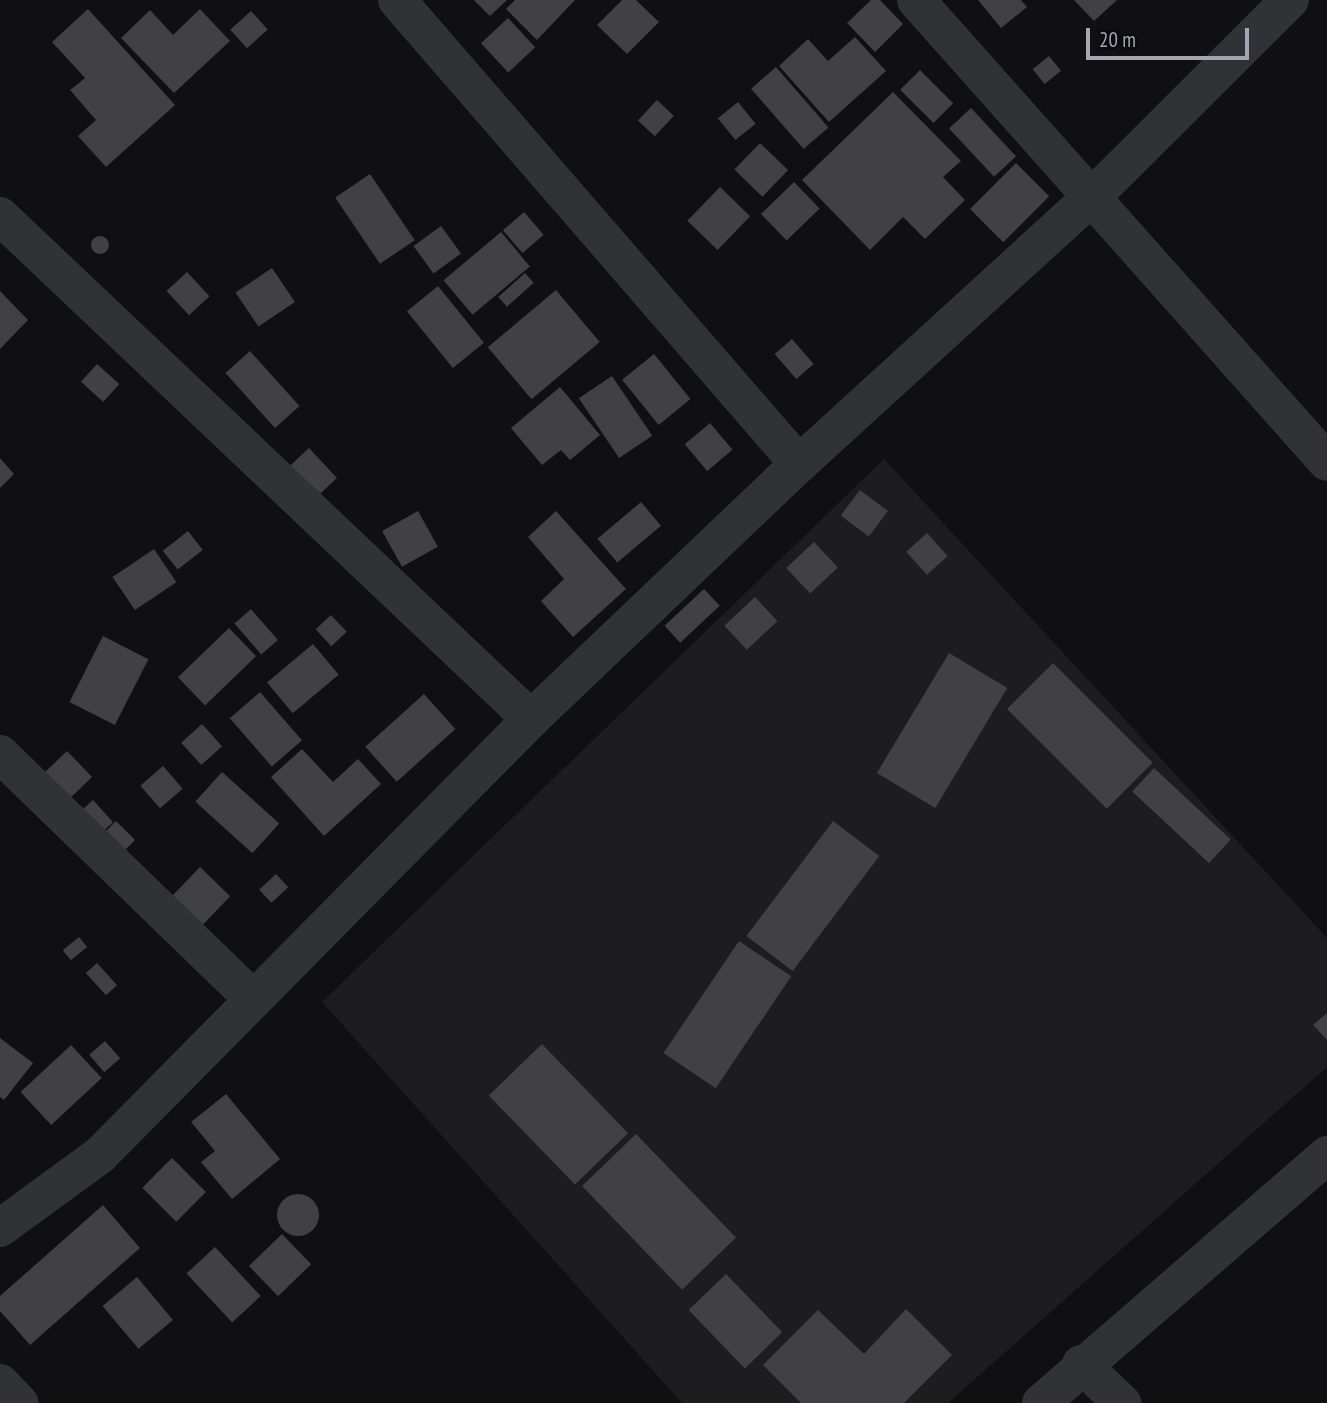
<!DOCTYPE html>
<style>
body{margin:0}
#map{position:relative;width:1327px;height:1403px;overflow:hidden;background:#101012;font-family:"PT Sans Narrow",sans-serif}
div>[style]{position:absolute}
.built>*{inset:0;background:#1d1c1f}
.building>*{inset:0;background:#404045;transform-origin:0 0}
.round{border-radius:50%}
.street>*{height:38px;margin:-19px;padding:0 19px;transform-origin:19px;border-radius:19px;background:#313236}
span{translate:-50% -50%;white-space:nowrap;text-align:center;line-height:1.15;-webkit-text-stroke:5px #0b0b0d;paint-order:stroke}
.scale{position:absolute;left:1086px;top:28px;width:163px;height:32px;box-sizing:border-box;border:4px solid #a2a5b2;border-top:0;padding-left:9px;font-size:21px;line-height:24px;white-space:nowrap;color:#a2a5b2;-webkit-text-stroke:5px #0b0b0d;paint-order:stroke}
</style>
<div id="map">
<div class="built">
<i style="clip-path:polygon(884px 459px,1327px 938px,1327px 1067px,948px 1403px,682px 1403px,322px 1002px)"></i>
</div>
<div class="building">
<i style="clip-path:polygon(474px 0,507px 0,490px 16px)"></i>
<i style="clip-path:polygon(515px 0,575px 0,537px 40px,506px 9px)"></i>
<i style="clip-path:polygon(622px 0,636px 0,659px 22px,627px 54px,597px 25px)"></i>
<i style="clip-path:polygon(871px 0,880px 0,903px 24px,875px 52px,847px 23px)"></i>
<i style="clip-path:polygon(978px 0,1021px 0,1027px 7px,1001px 28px)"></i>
<i style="clip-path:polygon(1074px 0,1117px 0,1094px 21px)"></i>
<i style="clip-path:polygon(88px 9px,175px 105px,106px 167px,78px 136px,96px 120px,70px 90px,85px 78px,52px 42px)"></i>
<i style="clip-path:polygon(200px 9px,230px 41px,174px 93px,121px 38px,150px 10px,173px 35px)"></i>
<i style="left:251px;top:11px;width:25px;height:28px;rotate:48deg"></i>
<i style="left:508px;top:18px;width:40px;height:37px;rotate:47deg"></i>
<i style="clip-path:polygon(855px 37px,886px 71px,829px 122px,779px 66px,808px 39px,828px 61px)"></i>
<i style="left:1049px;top:56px;width:19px;height:21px;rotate:51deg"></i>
<i style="left:776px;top:67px;width:80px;height:33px;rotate:49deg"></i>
<i style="left:920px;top:70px;width:47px;height:28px;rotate:45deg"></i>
<i style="clip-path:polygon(893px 92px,961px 161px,943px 177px,965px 200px,925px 239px,903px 217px,870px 250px,802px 180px)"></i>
<i style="left:657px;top:100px;width:23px;height:28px;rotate:43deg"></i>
<i style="left:738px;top:102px;width:28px;height:26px;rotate:51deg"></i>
<i style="left:971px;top:108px;width:66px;height:30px;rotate:47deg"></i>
<i style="left:760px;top:143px;width:39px;height:37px;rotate:44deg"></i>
<i style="left:1016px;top:163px;width:47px;height:65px;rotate:45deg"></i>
<i style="left:370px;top:174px;width:80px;height:42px;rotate:56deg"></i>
<i style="left:794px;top:182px;width:37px;height:46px;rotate:46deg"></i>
<i style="left:720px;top:187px;width:42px;height:47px;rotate:44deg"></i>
<i style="left:524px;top:212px;width:30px;height:28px;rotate:49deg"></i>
<i style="left:441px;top:226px;width:34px;height:34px;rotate:54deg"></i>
<i style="left:501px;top:232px;width:45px;height:75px;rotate:50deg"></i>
<i class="round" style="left:91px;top:236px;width:18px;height:18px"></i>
<i style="left:272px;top:268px;width:41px;height:44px;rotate:56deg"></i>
<i style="left:187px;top:272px;width:33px;height:28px;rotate:47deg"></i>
<i style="left:525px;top:273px;width:13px;height:36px;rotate:48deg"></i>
<i style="left:438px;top:286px;width:73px;height:40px;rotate:51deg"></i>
<i style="left:556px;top:290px;width:68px;height:89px;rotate:50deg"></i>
<i style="clip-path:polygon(0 291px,28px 320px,0 349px)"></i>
<i style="left:792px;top:339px;width:33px;height:23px;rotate:49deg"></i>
<i style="left:250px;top:351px;width:74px;height:33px;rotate:48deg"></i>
<i style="left:654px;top:354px;width:58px;height:41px;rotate:51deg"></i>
<i style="left:97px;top:364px;width:30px;height:24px;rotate:42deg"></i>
<i style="left:612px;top:376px;width:72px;height:40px;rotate:56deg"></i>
<i style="clip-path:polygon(560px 387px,600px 435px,570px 460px,561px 450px,542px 465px,511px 428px)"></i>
<i style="left:710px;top:423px;width:35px;height:33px;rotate:50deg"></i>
<i style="left:309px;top:448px;width:41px;height:29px;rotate:47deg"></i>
<i style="clip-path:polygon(0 458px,14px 474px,0 488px)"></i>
<i style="left:860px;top:490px;width:35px;height:32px;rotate:37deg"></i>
<i style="left:641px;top:502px;width:31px;height:57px;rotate:50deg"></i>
<i style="left:418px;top:511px;width:41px;height:41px;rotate:61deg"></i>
<i style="clip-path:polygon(556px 511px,626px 589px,573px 637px,541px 601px,564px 579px,528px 537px)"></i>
<i style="left:188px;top:531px;width:24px;height:32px;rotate:52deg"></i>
<i style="left:927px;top:533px;width:31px;height:28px;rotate:48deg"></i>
<i style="left:814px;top:542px;width:35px;height:38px;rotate:47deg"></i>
<i style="left:154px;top:549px;width:40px;height:50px;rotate:56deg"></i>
<i style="left:704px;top:589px;width:23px;height:54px;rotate:47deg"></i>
<i style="left:755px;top:597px;width:33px;height:42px;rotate:47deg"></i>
<i style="left:251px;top:609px;width:41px;height:22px;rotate:49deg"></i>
<i style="left:331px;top:615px;width:23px;height:21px;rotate:47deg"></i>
<i style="left:229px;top:628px;width:39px;height:71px;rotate:46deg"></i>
<i style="left:103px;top:636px;width:51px;height:74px;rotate:27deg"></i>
<i style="left:313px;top:644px;width:40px;height:60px;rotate:50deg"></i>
<i style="left:949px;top:653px;width:68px;height:140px;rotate:31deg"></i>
<i style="left:1053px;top:663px;width:141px;height:65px;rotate:45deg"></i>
<i style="left:260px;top:692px;width:64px;height:40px;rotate:49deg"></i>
<i style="left:424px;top:694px;width:47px;height:79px;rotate:48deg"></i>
<i style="left:202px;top:724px;width:30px;height:28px;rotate:48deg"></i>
<i style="clip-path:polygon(302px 749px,333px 782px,358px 759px,381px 784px,324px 836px,271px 777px)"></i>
<i style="left:67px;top:751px;width:36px;height:31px;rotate:46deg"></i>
<i style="left:163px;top:766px;width:30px;height:30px;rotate:49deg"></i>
<i style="left:1154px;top:768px;width:105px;height:32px;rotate:43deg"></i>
<i style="left:222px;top:772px;width:77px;height:40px;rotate:42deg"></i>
<i style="left:93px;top:800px;width:30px;height:21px;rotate:48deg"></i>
<i style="left:116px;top:821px;width:27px;height:19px;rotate:45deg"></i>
<i style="left:833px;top:821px;width:58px;height:144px;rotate:37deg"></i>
<i style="left:200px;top:867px;width:42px;height:42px;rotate:44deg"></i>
<i style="left:276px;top:874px;width:18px;height:23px;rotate:47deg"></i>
<i style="left:79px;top:937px;width:13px;height:21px;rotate:51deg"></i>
<i style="left:739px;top:941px;width:63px;height:135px;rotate:34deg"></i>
<i style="left:97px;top:963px;width:30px;height:15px;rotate:48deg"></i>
<i style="clip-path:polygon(1327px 1013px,1327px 1040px,1313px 1025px)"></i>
<i style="clip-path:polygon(0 1038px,33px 1063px,4px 1100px,0 1097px)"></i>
<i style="left:105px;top:1041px;width:23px;height:21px;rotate:49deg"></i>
<i style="left:542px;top:1044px;width:124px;height:74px;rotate:46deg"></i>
<i style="left:71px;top:1045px;width:45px;height:69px;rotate:47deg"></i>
<i style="clip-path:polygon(226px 1094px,280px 1159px,232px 1199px,201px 1162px,215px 1151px,191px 1122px)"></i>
<i style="left:636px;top:1134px;width:144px;height:75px;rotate:46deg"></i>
<i style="left:172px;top:1158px;width:48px;height:42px;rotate:45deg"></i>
<i class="round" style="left:277px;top:1194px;width:42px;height:42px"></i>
<i style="clip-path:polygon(103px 1205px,140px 1248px,30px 1345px,0 1311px,0 1296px)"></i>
<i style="left:282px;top:1234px;width:42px;height:46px;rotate:46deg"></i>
<i style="left:215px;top:1247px;width:67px;height:39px;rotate:47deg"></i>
<i style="left:726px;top:1274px;width:81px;height:52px;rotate:46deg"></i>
<i style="left:137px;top:1277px;width:56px;height:45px;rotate:50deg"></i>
<i style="clip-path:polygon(906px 1309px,952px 1355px,904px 1403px,801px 1403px,763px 1365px,818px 1310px,864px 1354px)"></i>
</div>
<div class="street">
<i style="left:397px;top:0;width:614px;rotate:49.1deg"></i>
<i style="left:916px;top:0;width:618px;rotate:48.34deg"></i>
<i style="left:0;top:216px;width:731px;rotate:43.45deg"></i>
<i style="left:0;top:754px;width:352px;rotate:44.1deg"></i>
<i style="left:0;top:1228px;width:124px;rotate:-36.1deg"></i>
<i style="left:100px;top:1155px;width:613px;rotate:-45.33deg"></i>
<i style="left:531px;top:719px;width:370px;rotate:-43.6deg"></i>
<i style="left:799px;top:464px;width:398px;rotate:-42.4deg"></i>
<i style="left:1093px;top:196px;width:278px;rotate:-44.9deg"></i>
<i style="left:1081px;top:1364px;width:57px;rotate:43.6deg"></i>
<i style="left:0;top:1383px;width:28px;rotate:46deg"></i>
<i style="left:1041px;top:1403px;width:379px;rotate:-40.9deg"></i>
</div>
<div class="scale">20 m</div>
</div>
